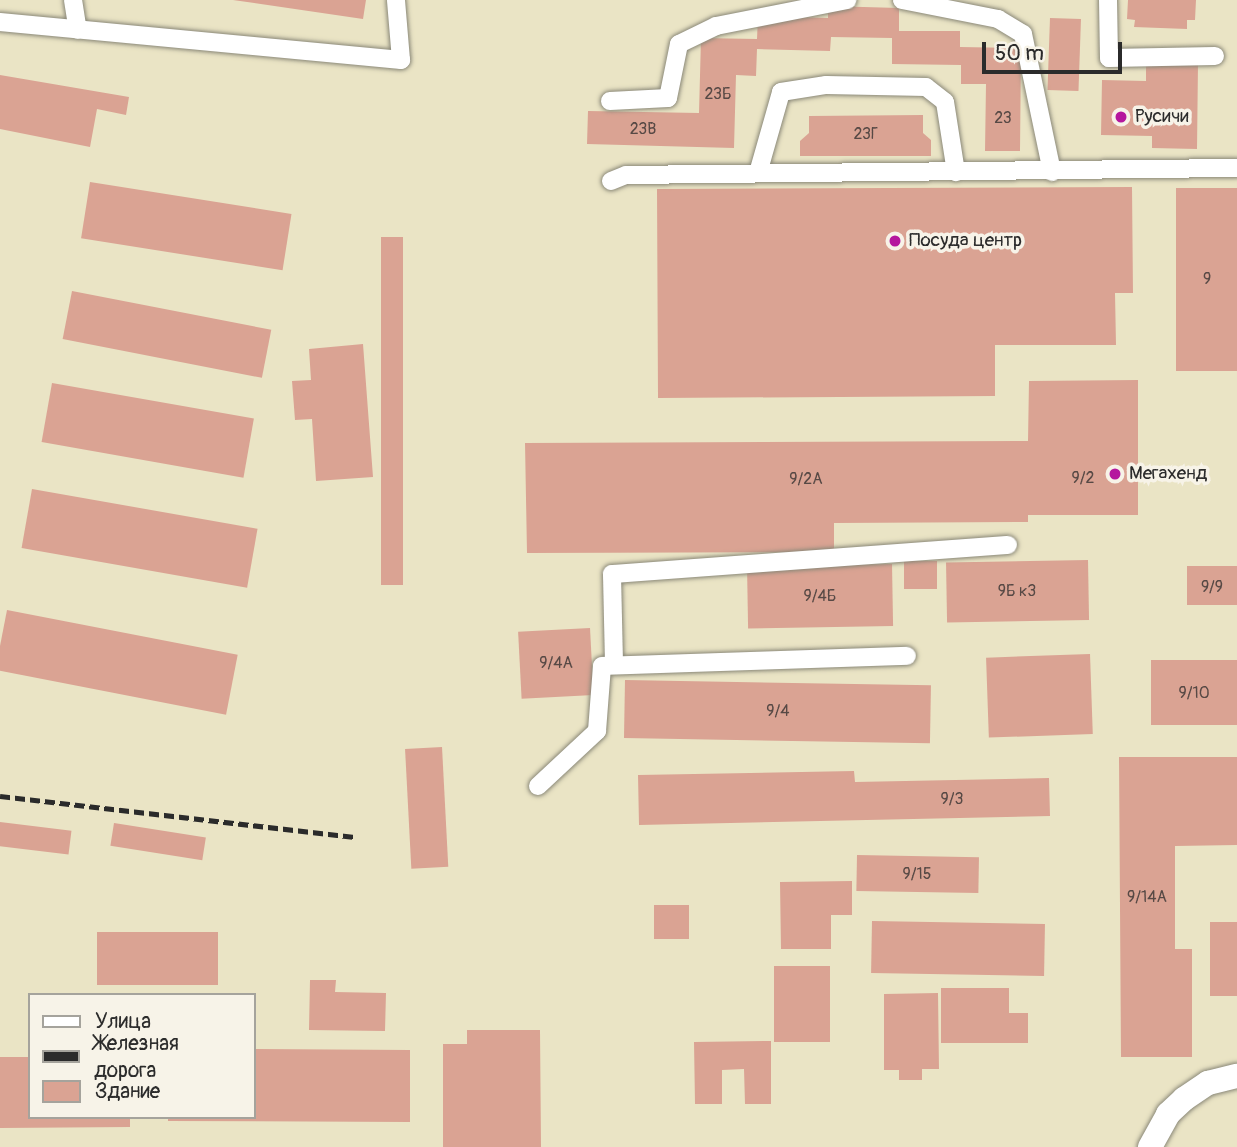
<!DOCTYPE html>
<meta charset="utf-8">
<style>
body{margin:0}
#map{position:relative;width:1237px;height:1147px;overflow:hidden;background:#eae4c5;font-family:Pangolin,sans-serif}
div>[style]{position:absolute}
.building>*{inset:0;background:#daa393;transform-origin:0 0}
.roads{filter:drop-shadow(0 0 2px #8a8878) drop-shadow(0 0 2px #8a8878)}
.minor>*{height:18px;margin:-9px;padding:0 9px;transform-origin:9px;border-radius:9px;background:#fff}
.secondary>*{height:24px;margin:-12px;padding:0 12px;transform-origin:12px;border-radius:12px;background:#fff}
.rail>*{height:5px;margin-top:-2.5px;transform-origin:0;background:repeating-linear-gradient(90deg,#2b2b2b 0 10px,transparent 0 15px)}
.dots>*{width:19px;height:19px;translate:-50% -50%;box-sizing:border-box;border:4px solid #f7f3e8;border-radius:50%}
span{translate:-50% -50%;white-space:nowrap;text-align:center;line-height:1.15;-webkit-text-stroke:7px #f7f3e8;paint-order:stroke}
.number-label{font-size:16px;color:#574945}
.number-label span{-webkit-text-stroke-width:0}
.poi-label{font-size:19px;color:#2b2b2b}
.left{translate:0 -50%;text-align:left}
.legend{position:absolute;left:28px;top:993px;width:228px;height:126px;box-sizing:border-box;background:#f7f3e8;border:2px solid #a5a39c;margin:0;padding:9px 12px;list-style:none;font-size:21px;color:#2b2b2b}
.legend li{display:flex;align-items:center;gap:14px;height:35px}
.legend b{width:35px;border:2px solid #a5a39c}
.scale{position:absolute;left:982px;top:42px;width:140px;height:32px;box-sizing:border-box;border:4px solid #2b2b2b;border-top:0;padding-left:9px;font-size:21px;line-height:24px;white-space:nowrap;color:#2b2b2b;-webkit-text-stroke:5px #f7f3e8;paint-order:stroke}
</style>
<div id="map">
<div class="building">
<i style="clip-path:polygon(233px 0,366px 0,363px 19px)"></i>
<i style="clip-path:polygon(1128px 0,1196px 0,1195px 20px,1187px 20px,1187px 29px,1134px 27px,1135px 20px,1127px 19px)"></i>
<i style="clip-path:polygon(828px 6px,899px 8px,899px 31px,960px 31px,960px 47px,1021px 48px,1020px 151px,985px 151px,986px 84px,961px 84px,961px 65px,892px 64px,892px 38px,831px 37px,830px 51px,757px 49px,756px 76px,736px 75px,734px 148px,587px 144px,588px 111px,699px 113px,701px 38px,757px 39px,758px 16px,828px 18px)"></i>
<i style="left:1050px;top:18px;width:31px;height:72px;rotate:2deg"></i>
<i style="clip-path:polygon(1146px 63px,1198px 64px,1197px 149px,1152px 148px,1152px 136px,1101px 135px,1102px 80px,1146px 81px)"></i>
<i style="clip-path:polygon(0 75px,129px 97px,126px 115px,97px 109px,90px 147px,0 129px)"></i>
<i style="clip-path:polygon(923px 115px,923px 133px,931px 140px,931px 156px,800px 156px,800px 141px,809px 133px,809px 116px)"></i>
<i style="left:90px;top:182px;width:204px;height:57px;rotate:9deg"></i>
<i style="clip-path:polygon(1132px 187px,1133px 293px,1115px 293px,1116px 345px,995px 345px,995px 396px,658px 398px,657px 189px)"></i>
<i style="left:1176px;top:188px;width:61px;height:183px"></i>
<i style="left:381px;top:237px;width:22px;height:348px"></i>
<i style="left:72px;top:291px;width:203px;height:49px;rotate:11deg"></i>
<i style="clip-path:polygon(363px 344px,373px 477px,316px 481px,312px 419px,295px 420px,292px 381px,311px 380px,309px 349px)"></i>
<i style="clip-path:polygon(1138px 380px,1138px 515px,1028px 515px,1028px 522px,834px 523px,834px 552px,527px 553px,525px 443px,1028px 441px,1029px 381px)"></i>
<i style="left:52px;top:383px;width:205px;height:60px;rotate:10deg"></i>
<i style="left:32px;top:489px;width:229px;height:60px;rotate:10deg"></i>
<i style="left:1088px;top:560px;width:60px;height:142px;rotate:89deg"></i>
<i style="left:904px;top:561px;width:33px;height:28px"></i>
<i style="left:892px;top:564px;width:62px;height:145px;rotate:89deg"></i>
<i style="left:1237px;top:566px;width:39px;height:50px;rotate:90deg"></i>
<i style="left:7px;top:610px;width:235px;height:61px;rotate:11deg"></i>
<i style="left:590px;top:628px;width:67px;height:72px;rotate:87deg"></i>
<i style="left:1090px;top:654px;width:80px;height:104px;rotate:88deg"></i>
<i style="left:1237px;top:660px;width:65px;height:86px;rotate:90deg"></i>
<i style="left:625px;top:680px;width:306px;height:58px;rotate:1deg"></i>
<i style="left:442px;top:747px;width:120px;height:37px;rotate:87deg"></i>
<i style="clip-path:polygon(1119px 757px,1237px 757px,1237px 845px,1175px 846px,1175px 949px,1192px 949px,1192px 1057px,1121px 1057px)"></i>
<i style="clip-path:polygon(854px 771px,855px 782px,1049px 778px,1050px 816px,639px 825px,638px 775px)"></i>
<i style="left:0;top:822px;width:72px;height:24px;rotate:7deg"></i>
<i style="left:114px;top:823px;width:93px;height:23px;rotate:9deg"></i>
<i style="left:857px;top:855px;width:122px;height:36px;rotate:1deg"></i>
<i style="clip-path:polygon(852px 881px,852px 915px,831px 915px,831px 949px,781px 949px,780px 882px)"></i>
<i style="left:654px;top:905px;width:35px;height:34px"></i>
<i style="left:872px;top:921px;width:173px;height:52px;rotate:1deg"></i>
<i style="left:1237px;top:922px;width:74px;height:27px;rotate:90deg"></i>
<i style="left:97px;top:932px;width:121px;height:53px"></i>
<i style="left:830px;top:966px;width:76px;height:56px;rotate:90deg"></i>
<i style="clip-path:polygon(310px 980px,336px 980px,335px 992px,386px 993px,385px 1031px,309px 1030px)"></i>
<i style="clip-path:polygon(941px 988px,1009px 988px,1009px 1013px,1028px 1013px,1028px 1043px,941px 1043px)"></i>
<i style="clip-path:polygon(938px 993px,939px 1069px,922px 1069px,922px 1080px,899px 1080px,899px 1070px,884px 1070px,884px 994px)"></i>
<i style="clip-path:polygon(467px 1030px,540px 1030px,541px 1147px,443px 1147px,443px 1044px,467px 1044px)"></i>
<i style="clip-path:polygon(771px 1041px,771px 1104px,745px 1104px,744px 1069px,722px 1070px,722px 1104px,695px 1104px,694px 1042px)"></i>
<i style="clip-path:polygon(254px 1049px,410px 1050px,410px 1122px,168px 1121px,168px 1117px,254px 1117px)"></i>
<i style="clip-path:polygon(0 1057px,30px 1057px,30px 1117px,130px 1117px,130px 1127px,0 1128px)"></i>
</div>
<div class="roads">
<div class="minor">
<i style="left:73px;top:0;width:30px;rotate:81deg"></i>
<i style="left:902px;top:0;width:98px;rotate:11.2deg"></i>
<i style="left:998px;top:19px;width:29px;rotate:31deg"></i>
<i style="left:1023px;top:34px;width:141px;rotate:78.1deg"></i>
<i style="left:1108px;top:0;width:58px;rotate:89deg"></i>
<i style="left:1109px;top:58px;width:106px;rotate:-1.1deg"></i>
<i style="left:0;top:22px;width:403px;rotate:5.4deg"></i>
<i style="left:401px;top:60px;width:60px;rotate:-94.8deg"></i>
<i style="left:610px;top:101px;width:58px;rotate:-3deg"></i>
<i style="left:668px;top:98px;width:55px;rotate:-78.5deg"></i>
<i style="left:679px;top:44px;width:41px;rotate:-25.9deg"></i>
<i style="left:716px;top:26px;width:134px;rotate:-11.2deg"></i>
<i style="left:758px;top:173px;width:84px;rotate:-74.1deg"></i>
<i style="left:781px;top:92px;width:46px;rotate:-8.8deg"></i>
<i style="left:826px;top:85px;width:100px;rotate:1.1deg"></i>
<i style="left:926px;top:87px;width:24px;rotate:38deg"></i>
<i style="left:945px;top:102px;width:71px;rotate:81.1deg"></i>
<i style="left:611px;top:181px;width:16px;rotate:-22deg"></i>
<i style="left:626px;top:175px;width:611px;rotate:-0.66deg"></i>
<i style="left:614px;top:663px;width:89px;rotate:-91.3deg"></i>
<i style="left:612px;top:574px;width:397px;rotate:-4.2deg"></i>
<i style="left:538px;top:786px;width:81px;rotate:-43deg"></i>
<i style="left:597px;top:731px;width:65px;rotate:-85.6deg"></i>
<i style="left:602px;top:666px;width:305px;rotate:-1.9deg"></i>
</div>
<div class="secondary">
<i style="left:1150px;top:1147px;width:38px;rotate:-61deg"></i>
<i style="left:1168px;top:1114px;width:22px;rotate:-43deg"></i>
<i style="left:1184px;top:1099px;width:29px;rotate:-34deg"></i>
<i style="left:1208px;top:1083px;width:30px;rotate:-14deg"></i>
</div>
</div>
<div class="rail">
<i style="left:0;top:796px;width:357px;rotate:6.6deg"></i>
</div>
<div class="dots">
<i style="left:1121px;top:117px;background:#b5179e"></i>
<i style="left:895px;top:241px;background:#b5179e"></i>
<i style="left:1115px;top:474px;background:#b5179e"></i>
</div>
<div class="number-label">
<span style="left:718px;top:94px">23Б</span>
<span style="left:1003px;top:118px">23</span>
<span style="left:643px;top:129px">23В</span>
<span style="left:866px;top:134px">23Г</span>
<span style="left:1207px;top:279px">9</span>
<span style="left:1083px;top:478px">9/2</span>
<span style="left:806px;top:479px">9/2А</span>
<span style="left:1212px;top:587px">9/9</span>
<span style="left:1017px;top:591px">9Б к3</span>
<span style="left:820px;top:596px">9/4Б</span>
<span style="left:556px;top:663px">9/4А</span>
<span style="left:1194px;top:693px">9/10</span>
<span style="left:778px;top:711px">9/4</span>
<span style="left:952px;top:799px">9/3</span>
<span style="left:917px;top:874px">9/15</span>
<span style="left:1147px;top:897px">9/14А</span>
</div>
<div class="poi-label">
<span class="left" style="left:1135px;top:117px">Русичи</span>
<span class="left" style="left:909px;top:241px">Посуда центр</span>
<span class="left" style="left:1129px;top:474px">Мегахенд</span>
</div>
<ul class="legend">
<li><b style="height:9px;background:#fff"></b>Улица</li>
<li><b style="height:9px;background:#2b2b2b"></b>Железная дорога</li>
<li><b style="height:19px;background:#daa393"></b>Здание</li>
</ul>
<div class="scale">50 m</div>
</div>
